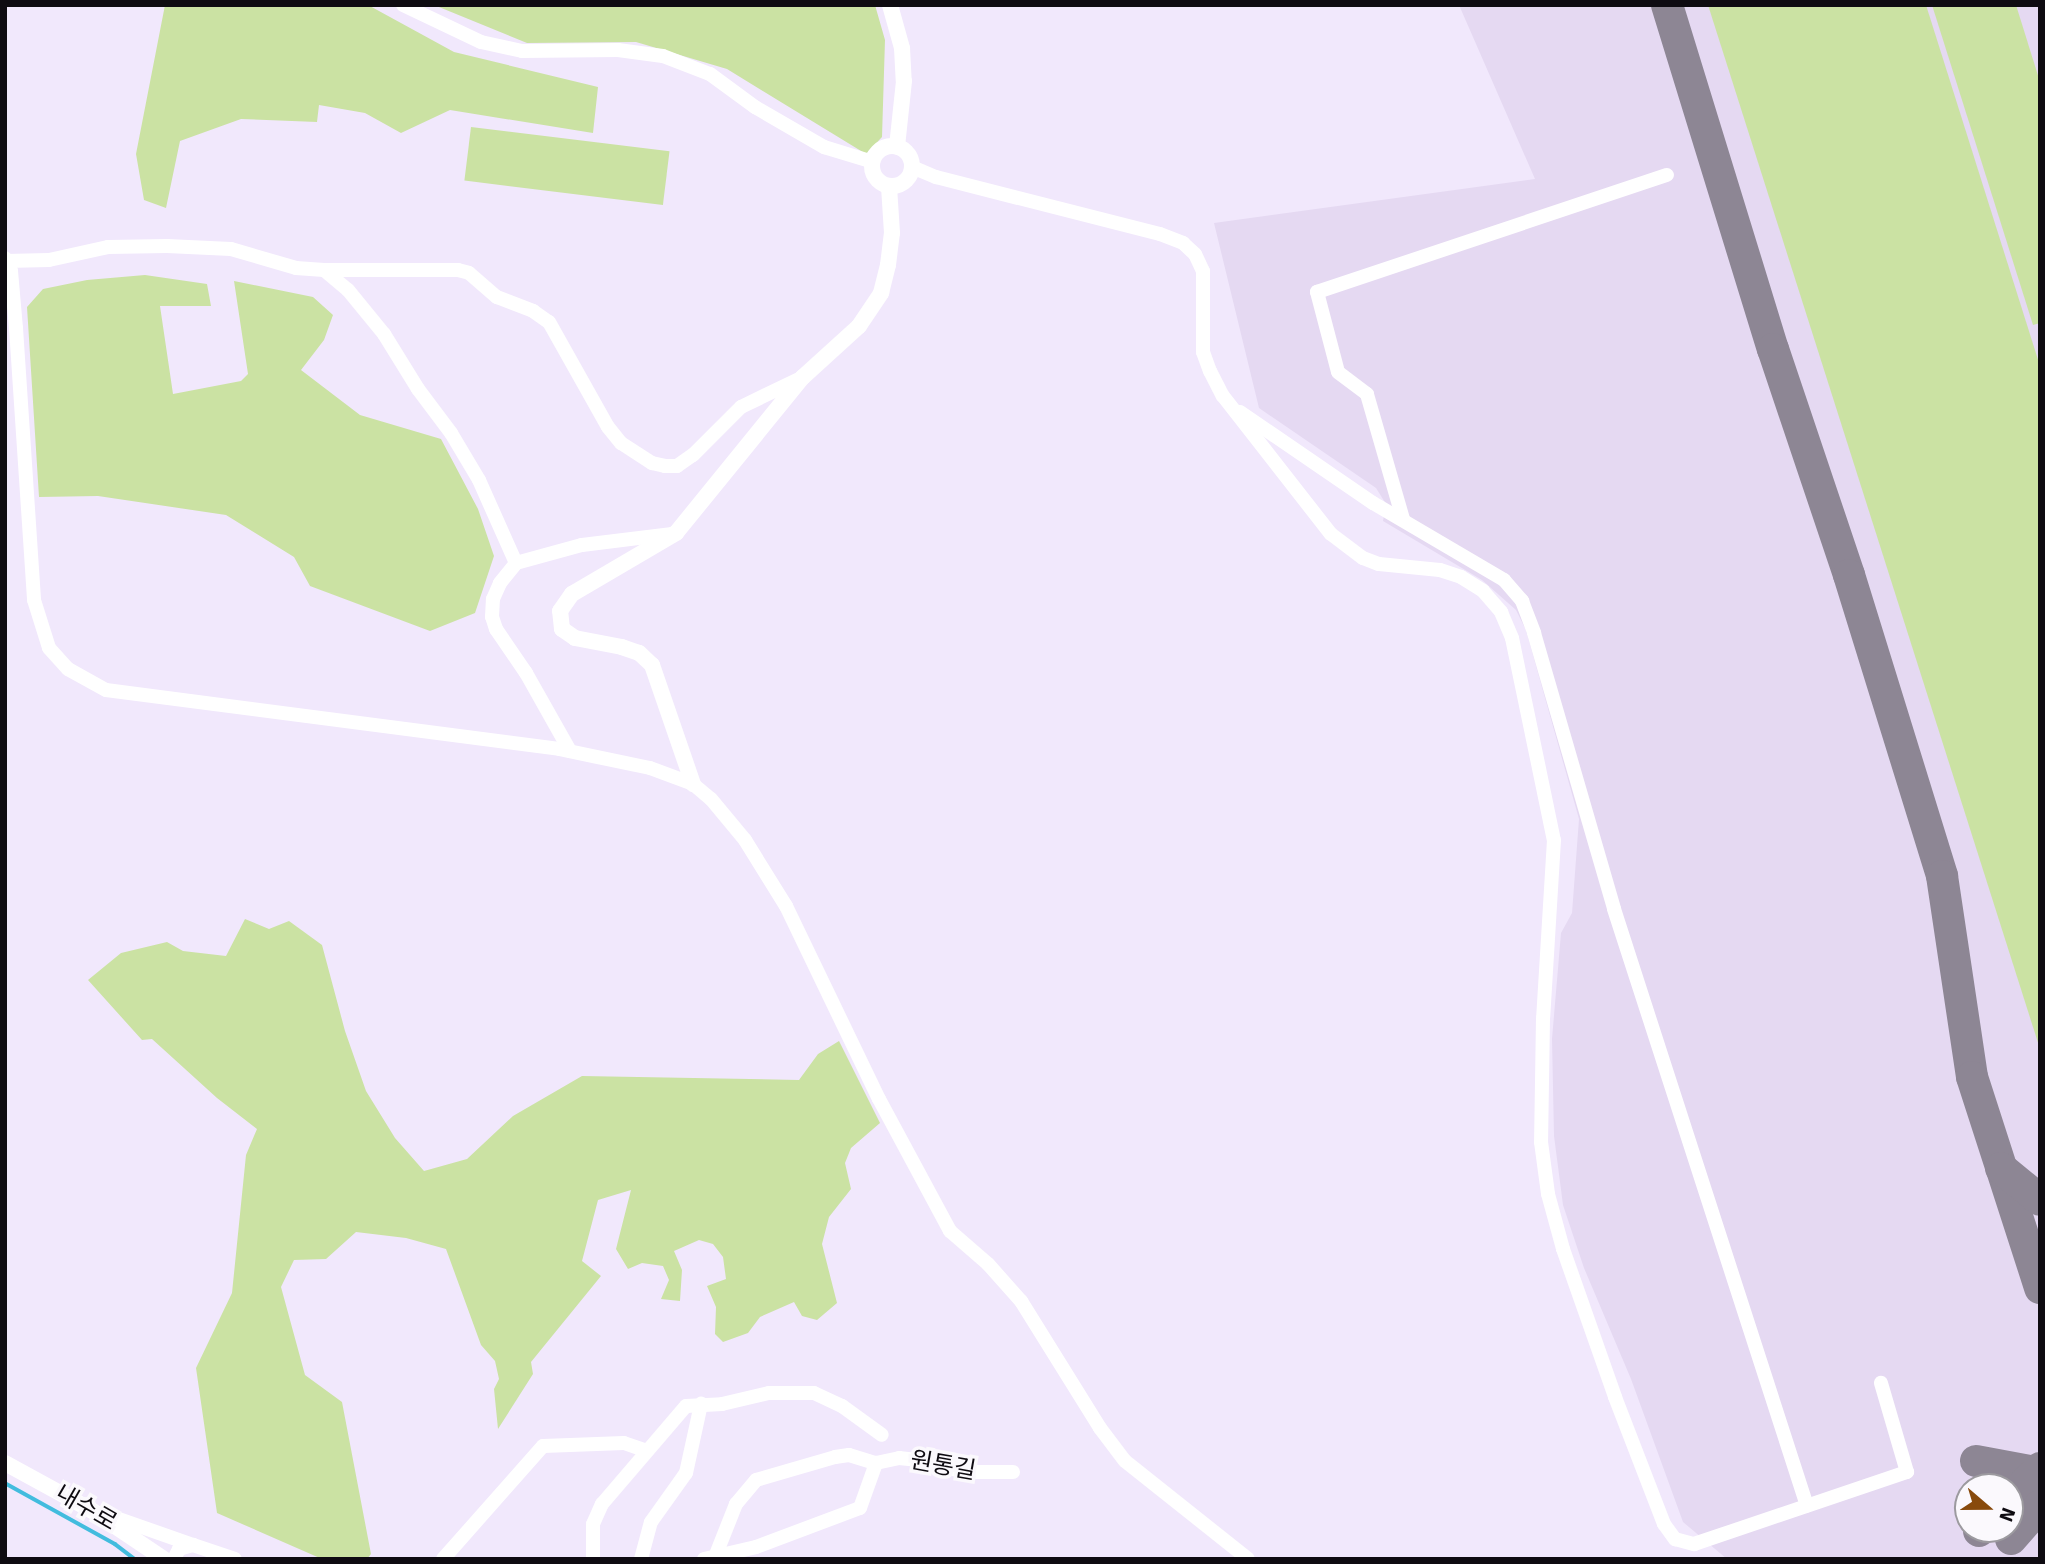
<!DOCTYPE html>
<meta charset="utf-8">
<style>
body{margin:0}
#map{position:relative;width:2045px;height:1564px;overflow:hidden;background:#f1e8fc;font-family:Signika,"Noto Sans KR",sans-serif}
div>[style]{position:absolute}
.built>*{inset:0;background:#e5d9f2}
.green>*{inset:0;background:#cbe2a3;transform-origin:0 0}
.stream>*{height:3.5px;margin:-1.75px;padding:0 1.75px;transform-origin:1.75px;border-radius:1.75px;background:#42bcde}
.taxiway>*{height:32px;margin:-16px;padding:0 16px;transform-origin:16px;border-radius:16px;background:#8d8694}
.minor>*{height:14px;margin:-7px;padding:0 7px;transform-origin:7px;border-radius:7px;background:#fff}
.tertiary>*{height:16px;margin:-8px;padding:0 8px;transform-origin:8px;border-radius:8px;background:#fff}
.tertiary>.ring{margin:-8px;padding:0;box-sizing:content-box;background:none;border:16px solid #fff;border-radius:50%}
span{translate:-50% -50%;white-space:nowrap;text-align:center;line-height:1.15;-webkit-text-stroke:7px #fbf9fd;paint-order:stroke}
.street-label{font-size:24px;color:#0e0b11}
.frame{position:absolute;inset:0;border:7px solid #0e0b11;pointer-events:none}
.north{position:absolute;left:1954px;top:1473px;width:70px;height:70px;box-sizing:border-box;background:#fbf9fd;border:2px solid #9c9a9f;border-radius:50%;rotate:110deg;font-size:19px;font-weight:700;line-height:28px;text-align:center;color:#0e0b11}
.north::after{content:'';display:block;margin:auto;width:24px;height:32px;background:#884a0c;clip-path:polygon(50% 0,100% 100%,50% 72%,0 100%)}
</style>
<div id="map">
<div class="built">
<i style="clip-path:polygon(evenodd,1459px 5px,2040px 5px,2040px 1559px,1727px 1559px,1683px 1522px,1631px 1379px,1584px 1268px,1563px 1205px,1554px 1136px,1552px 1039px,1561px 933px,1572px 913px,1579px 819px,1526px 630px,1516px 610px,1482px 580px,1383px 521px,1386px 504px,1376px 488px,1259px 408px,1214px 223px,1535px 179px,1459px 5px,1968px 1487px,2010px 1487px,2010px 1529px,1968px 1529px,1968px 1487px)"></i>
</div>
<div class="green">
<i style="clip-path:polygon(165px 5px,368px 5px,454px 52px,598px 87px,593px 133px,450px 110px,401px 133px,365px 113px,319px 105px,317px 122px,241px 119px,180px 141px,166px 208px,144px 200px,136px 154px)"></i>
<i style="clip-path:polygon(434px 5px,875px 5px,885px 40px,882px 137px,866px 154px,727px 69px,636px 42px,527px 43px)"></i>
<i style="clip-path:polygon(1708px 5px,1926px 5px,2040px 366px,2040px 1049px)"></i>
<i style="clip-path:polygon(1932px 5px,2016px 5px,2040px 82px,2040px 323px,2033px 325px)"></i>
<i style="left:471px;top:127px;width:200px;height:54px;rotate:7deg"></i>
<i style="clip-path:polygon(145px 275px,207px 284px,211px 306px,160px 306px,173px 394px,241px 381px,248px 374px,234px 281px,313px 297px,333px 315px,324px 340px,301px 370px,360px 415px,441px 439px,478px 509px,494px 556px,475px 613px,430px 631px,310px 586px,294px 557px,226px 515px,98px 496px,39px 497px,27px 307px,43px 289px,87px 280px)"></i>
<i style="clip-path:polygon(245px 919px,269px 929px,289px 921px,322px 945px,345px 1031px,366px 1091px,395px 1138px,424px 1171px,467px 1159px,513px 1116px,582px 1076px,799px 1080px,818px 1054px,839px 1041px,880px 1123px,851px 1148px,845px 1163px,851px 1189px,829px 1217px,822px 1244px,837px 1303px,817px 1320px,802px 1316px,794px 1302px,760px 1317px,748px 1333px,723px 1342px,715px 1334px,716px 1307px,707px 1286px,726px 1279px,723px 1257px,713px 1244px,699px 1240px,674px 1251px,682px 1270px,680px 1301px,661px 1299px,669px 1280px,663px 1266px,642px 1263px,628px 1269px,616px 1249px,631px 1190px,598px 1200px,582px 1261px,601px 1276px,531px 1362px,533px 1374px,498px 1429px,494px 1389px,499px 1379px,495px 1361px,481px 1345px,446px 1249px,406px 1238px,356px 1232px,326px 1259px,294px 1260px,281px 1287px,305px 1375px,342px 1402px,371px 1554px,367px 1559px,322px 1559px,217px 1513px,196px 1368px,232px 1293px,246px 1155px,257px 1129px,217px 1098px,152px 1039px,142px 1040px,88px 980px,121px 953px,167px 942px,183px 951px,226px 956px)"></i>
</div>
<div class="stream">
<i style="left:5px;top:1483px;width:126px;rotate:29deg"></i>
<i style="left:115px;top:1544px;width:25px;rotate:37deg"></i>
</div>
<div class="taxiway">
<i style="left:1667px;top:5px;width:360px;rotate:72.9deg"></i>
<i style="left:1773px;top:349px;width:238px;rotate:71.4deg"></i>
<i style="left:1849px;top:575px;width:315px;rotate:72.8deg"></i>
<i style="left:1942px;top:876px;width:203px;rotate:81.5deg"></i>
<i style="left:1972px;top:1077px;width:222px;rotate:72.1deg"></i>
<i style="left:2001px;top:1168px;width:50px;rotate:39.4deg"></i>
<i style="left:1976px;top:1461px;width:65px;rotate:10.6deg"></i>
<i style="left:2010px;top:1499px;width:43px;rotate:-45.9deg"></i>
<i style="left:1979px;top:1531px;width:3px;rotate:-45deg"></i>
<i style="left:2011px;top:1539px;width:44px;rotate:-48.7deg"></i>
</div>
<div class="minor">
<i style="left:403px;top:5px;width:86px;rotate:25.4deg"></i>
<i style="left:481px;top:42px;width:42px;rotate:12.4deg"></i>
<i style="left:522px;top:51px;width:96px;rotate:-0.6deg"></i>
<i style="left:618px;top:50px;width:45px;rotate:7.6deg"></i>
<i style="left:663px;top:56px;width:50px;rotate:21deg"></i>
<i style="left:710px;top:74px;width:56px;rotate:36.3deg"></i>
<i style="left:755px;top:107px;width:80px;rotate:30.1deg"></i>
<i style="left:824px;top:147px;width:51px;rotate:17deg"></i>
<i style="left:912px;top:167px;width:26px;rotate:23deg"></i>
<i style="left:936px;top:177px;width:231px;rotate:14.3deg"></i>
<i style="left:1160px;top:234px;width:25px;rotate:21deg"></i>
<i style="left:1183px;top:243px;width:16px;rotate:43deg"></i>
<i style="left:1195px;top:254px;width:19px;rotate:65deg"></i>
<i style="left:1203px;top:271px;width:81px;rotate:90deg"></i>
<i style="left:1203px;top:352px;width:20px;rotate:70deg"></i>
<i style="left:1210px;top:371px;width:28px;rotate:63deg"></i>
<i style="left:1223px;top:396px;width:175px;rotate:52deg"></i>
<i style="left:1331px;top:534px;width:40px;rotate:37deg"></i>
<i style="left:1363px;top:558px;width:17px;rotate:21deg"></i>
<i style="left:1379px;top:564px;width:61px;rotate:5.6deg"></i>
<i style="left:1440px;top:570px;width:22px;rotate:18deg"></i>
<i style="left:1461px;top:577px;width:26px;rotate:32deg"></i>
<i style="left:1483px;top:591px;width:28px;rotate:49deg"></i>
<i style="left:1501px;top:612px;width:28px;rotate:67deg"></i>
<i style="left:1512px;top:638px;width:206px;rotate:78.3deg"></i>
<i style="left:1554px;top:840px;width:178px;rotate:93.5deg"></i>
<i style="left:1543px;top:1018px;width:124px;rotate:90.9deg"></i>
<i style="left:1541px;top:1142px;width:52px;rotate:82.3deg"></i>
<i style="left:1548px;top:1194px;width:57px;rotate:74.7deg"></i>
<i style="left:1563px;top:1249px;width:157px;rotate:70.6deg"></i>
<i style="left:1615px;top:1397px;width:136px;rotate:68.9deg"></i>
<i style="left:1664px;top:1524px;width:19px;rotate:54deg"></i>
<i style="left:1675px;top:1539px;width:20px;rotate:15deg"></i>
<i style="left:1694px;top:1544px;width:225px;rotate:-18.7deg"></i>
<i style="left:1907px;top:1472px;width:93px;rotate:-106.3deg"></i>
<i style="left:5px;top:258px;width:14px;rotate:65deg"></i>
<i style="left:11px;top:271px;width:57px;rotate:85deg"></i>
<i style="left:16px;top:328px;width:273px;rotate:86.2deg"></i>
<i style="left:34px;top:600px;width:50px;rotate:72.6deg"></i>
<i style="left:49px;top:648px;width:28px;rotate:48deg"></i>
<i style="left:68px;top:669px;width:43px;rotate:28.9deg"></i>
<i style="left:106px;top:690px;width:457px;rotate:7.4deg"></i>
<i style="left:559px;top:749px;width:93px;rotate:11.8deg"></i>
<i style="left:650px;top:768px;width:46px;rotate:20.4deg"></i>
<i style="left:693px;top:784px;width:23px;rotate:40deg"></i>
<i style="left:711px;top:799px;width:53px;rotate:50.3deg"></i>
<i style="left:745px;top:840px;width:78px;rotate:58.2deg"></i>
<i style="left:786px;top:906px;width:214px;rotate:64.3deg"></i>
<i style="left:879px;top:1099px;width:150px;rotate:61.7deg"></i>
<i style="left:950px;top:1231px;width:50px;rotate:41deg"></i>
<i style="left:988px;top:1264px;width:50px;rotate:48.3deg"></i>
<i style="left:1021px;top:1301px;width:150px;rotate:58.1deg"></i>
<i style="left:1100px;top:1428px;width:41px;rotate:52.9deg"></i>
<i style="left:1125px;top:1461px;width:157px;rotate:38.5deg"></i>
<i style="left:6px;top:261px;width:43px;rotate:-1.3deg"></i>
<i style="left:49px;top:260px;width:60px;rotate:-12.4deg"></i>
<i style="left:108px;top:247px;width:59px;rotate:-1deg"></i>
<i style="left:167px;top:246px;width:64px;rotate:2.7deg"></i>
<i style="left:231px;top:249px;width:68px;rotate:16.3deg"></i>
<i style="left:296px;top:268px;width:28px;rotate:4deg"></i>
<i style="left:324px;top:270px;width:31px;rotate:40deg"></i>
<i style="left:348px;top:290px;width:57px;rotate:50.7deg"></i>
<i style="left:384px;top:334px;width:65px;rotate:58.3deg"></i>
<i style="left:418px;top:389px;width:55px;rotate:53.1deg"></i>
<i style="left:451px;top:433px;width:55px;rotate:59.2deg"></i>
<i style="left:479px;top:480px;width:91px;rotate:66deg"></i>
<i style="left:324px;top:270px;width:134px"></i>
<i style="left:458px;top:270px;width:11px;rotate:15deg"></i>
<i style="left:469px;top:273px;width:37px;rotate:41deg"></i>
<i style="left:497px;top:297px;width:39px;rotate:21deg"></i>
<i style="left:533px;top:311px;width:19px;rotate:35deg"></i>
<i style="left:549px;top:322px;width:120px;rotate:60.7deg"></i>
<i style="left:608px;top:427px;width:21px;rotate:51deg"></i>
<i style="left:621px;top:443px;width:37px;rotate:33deg"></i>
<i style="left:652px;top:463px;width:13px;rotate:13deg"></i>
<i style="left:665px;top:466px;width:12px"></i>
<i style="left:677px;top:466px;width:19px;rotate:-35deg"></i>
<i style="left:693px;top:455px;width:68px;rotate:-45deg"></i>
<i style="left:741px;top:407px;width:69px;rotate:-25.8deg"></i>
<i style="left:1240px;top:412px;width:161px;rotate:34.4deg"></i>
<i style="left:1373px;top:503px;width:152px;rotate:30.4deg"></i>
<i style="left:1504px;top:580px;width:28px;rotate:49deg"></i>
<i style="left:1522px;top:601px;width:34px;rotate:69deg"></i>
<i style="left:1534px;top:633px;width:287px;rotate:73.8deg"></i>
<i style="left:1614px;top:909px;width:627px;rotate:72.08deg"></i>
<i style="left:1403px;top:519px;width:130px;rotate:-106.1deg"></i>
<i style="left:1367px;top:394px;width:36px;rotate:-143deg"></i>
<i style="left:1338px;top:372px;width:83px;rotate:-104.7deg"></i>
<i style="left:1317px;top:292px;width:369px;rotate:-18.5deg"></i>
<i style="left:570px;top:751px;width:90px;rotate:-119.4deg"></i>
<i style="left:526px;top:673px;width:53px;rotate:-124.3deg"></i>
<i style="left:496px;top:629px;width:13px;rotate:-108deg"></i>
<i style="left:492px;top:617px;width:18px;rotate:-87deg"></i>
<i style="left:493px;top:599px;width:17px;rotate:-66deg"></i>
<i style="left:500px;top:583px;width:26px;rotate:-51deg"></i>
<i style="left:516px;top:563px;width:68px;rotate:-15.3deg"></i>
<i style="left:582px;top:545px;width:91px;rotate:-7deg"></i>
<i style="left:102px;top:1513px;width:96px;rotate:19.4deg"></i>
<i style="left:715px;top:1557px;width:57px;rotate:-68.4deg"></i>
<i style="left:736px;top:1504px;width:31px;rotate:-50deg"></i>
<i style="left:756px;top:1480px;width:82px;rotate:-16.2deg"></i>
<i style="left:835px;top:1457px;width:14px;rotate:-8deg"></i>
<i style="left:849px;top:1455px;width:28px;rotate:17deg"></i>
<i style="left:174px;top:1559px;width:11px;rotate:-63deg"></i>
<i style="left:179px;top:1549px;width:15px;rotate:-16deg"></i>
<i style="left:193px;top:1545px;width:44px;rotate:18.4deg"></i>
<i style="left:443px;top:1559px;width:151px;rotate:-48.5deg"></i>
<i style="left:543px;top:1446px;width:81px;rotate:-2.1deg"></i>
<i style="left:624px;top:1443px;width:24px;rotate:19deg"></i>
<i style="left:593px;top:1559px;width:35px;rotate:-90deg"></i>
<i style="left:593px;top:1524px;width:22px;rotate:-66deg"></i>
<i style="left:602px;top:1504px;width:129px;rotate:-49.4deg"></i>
<i style="left:686px;top:1406px;width:36px;rotate:-3deg"></i>
<i style="left:722px;top:1404px;width:48px;rotate:-13.2deg"></i>
<i style="left:769px;top:1393px;width:45px"></i>
<i style="left:814px;top:1393px;width:31px;rotate:25deg"></i>
<i style="left:842px;top:1406px;width:49px;rotate:35.9deg"></i>
<i style="left:641px;top:1559px;width:38px;rotate:-75deg"></i>
<i style="left:651px;top:1522px;width:60px;rotate:-54.5deg"></i>
<i style="left:686px;top:1473px;width:71px;rotate:-77.7deg"></i>
<i style="left:704px;top:1559px;width:53px;rotate:-13deg"></i>
<i style="left:756px;top:1547px;width:111px;rotate:-20.6deg"></i>
<i style="left:860px;top:1508px;width:48px;rotate:-70.4deg"></i>
<i style="left:876px;top:1463px;width:24px;rotate:-12deg"></i>
<i style="left:899px;top:1458px;width:20px;rotate:6deg"></i>
<i style="left:919px;top:1460px;width:47px;rotate:14.9deg"></i>
<i style="left:964px;top:1472px;width:49px"></i>
</div>
<div class="tertiary">
<i style="left:890px;top:5px;width:45px;rotate:74.4deg"></i>
<i style="left:902px;top:48px;width:33px;rotate:87deg"></i>
<i style="left:904px;top:81px;width:66px;rotate:96.1deg"></i>
<i class="ring" style="left:872px;top:146px;width:24px;height:24px"></i>
<i style="left:693px;top:784px;width:126px;rotate:-109deg"></i>
<i style="left:652px;top:665px;width:18px;rotate:-137deg"></i>
<i style="left:639px;top:653px;width:18px;rotate:-161deg"></i>
<i style="left:622px;top:647px;width:48px;rotate:-169.2deg"></i>
<i style="left:575px;top:638px;width:16px;rotate:-145deg"></i>
<i style="left:562px;top:629px;width:18px;rotate:-96deg"></i>
<i style="left:560px;top:611px;width:21px;rotate:-55deg"></i>
<i style="left:572px;top:594px;width:121px;rotate:-30.4deg"></i>
<i style="left:676px;top:533px;width:201px;rotate:-50.9deg"></i>
<i style="left:803px;top:377px;width:76px;rotate:-42.3deg"></i>
<i style="left:859px;top:326px;width:40px;rotate:-56deg"></i>
<i style="left:881px;top:293px;width:29px;rotate:-76deg"></i>
<i style="left:888px;top:265px;width:32px;rotate:-83deg"></i>
<i style="left:892px;top:233px;width:47px;rotate:-93.7deg"></i>
<i style="left:5px;top:1463px;width:98px;rotate:28.7deg"></i>
<i style="left:91px;top:1510px;width:88px;rotate:33.9deg"></i>
</div>
<div class="street-label">
<span style="left:943px;top:1466px;rotate:10deg">원통길</span>
<span style="left:86px;top:1508px;rotate:30deg">내수로</span>
</div>
<div class="frame"></div>
<div class="north">N</div>
</div>
